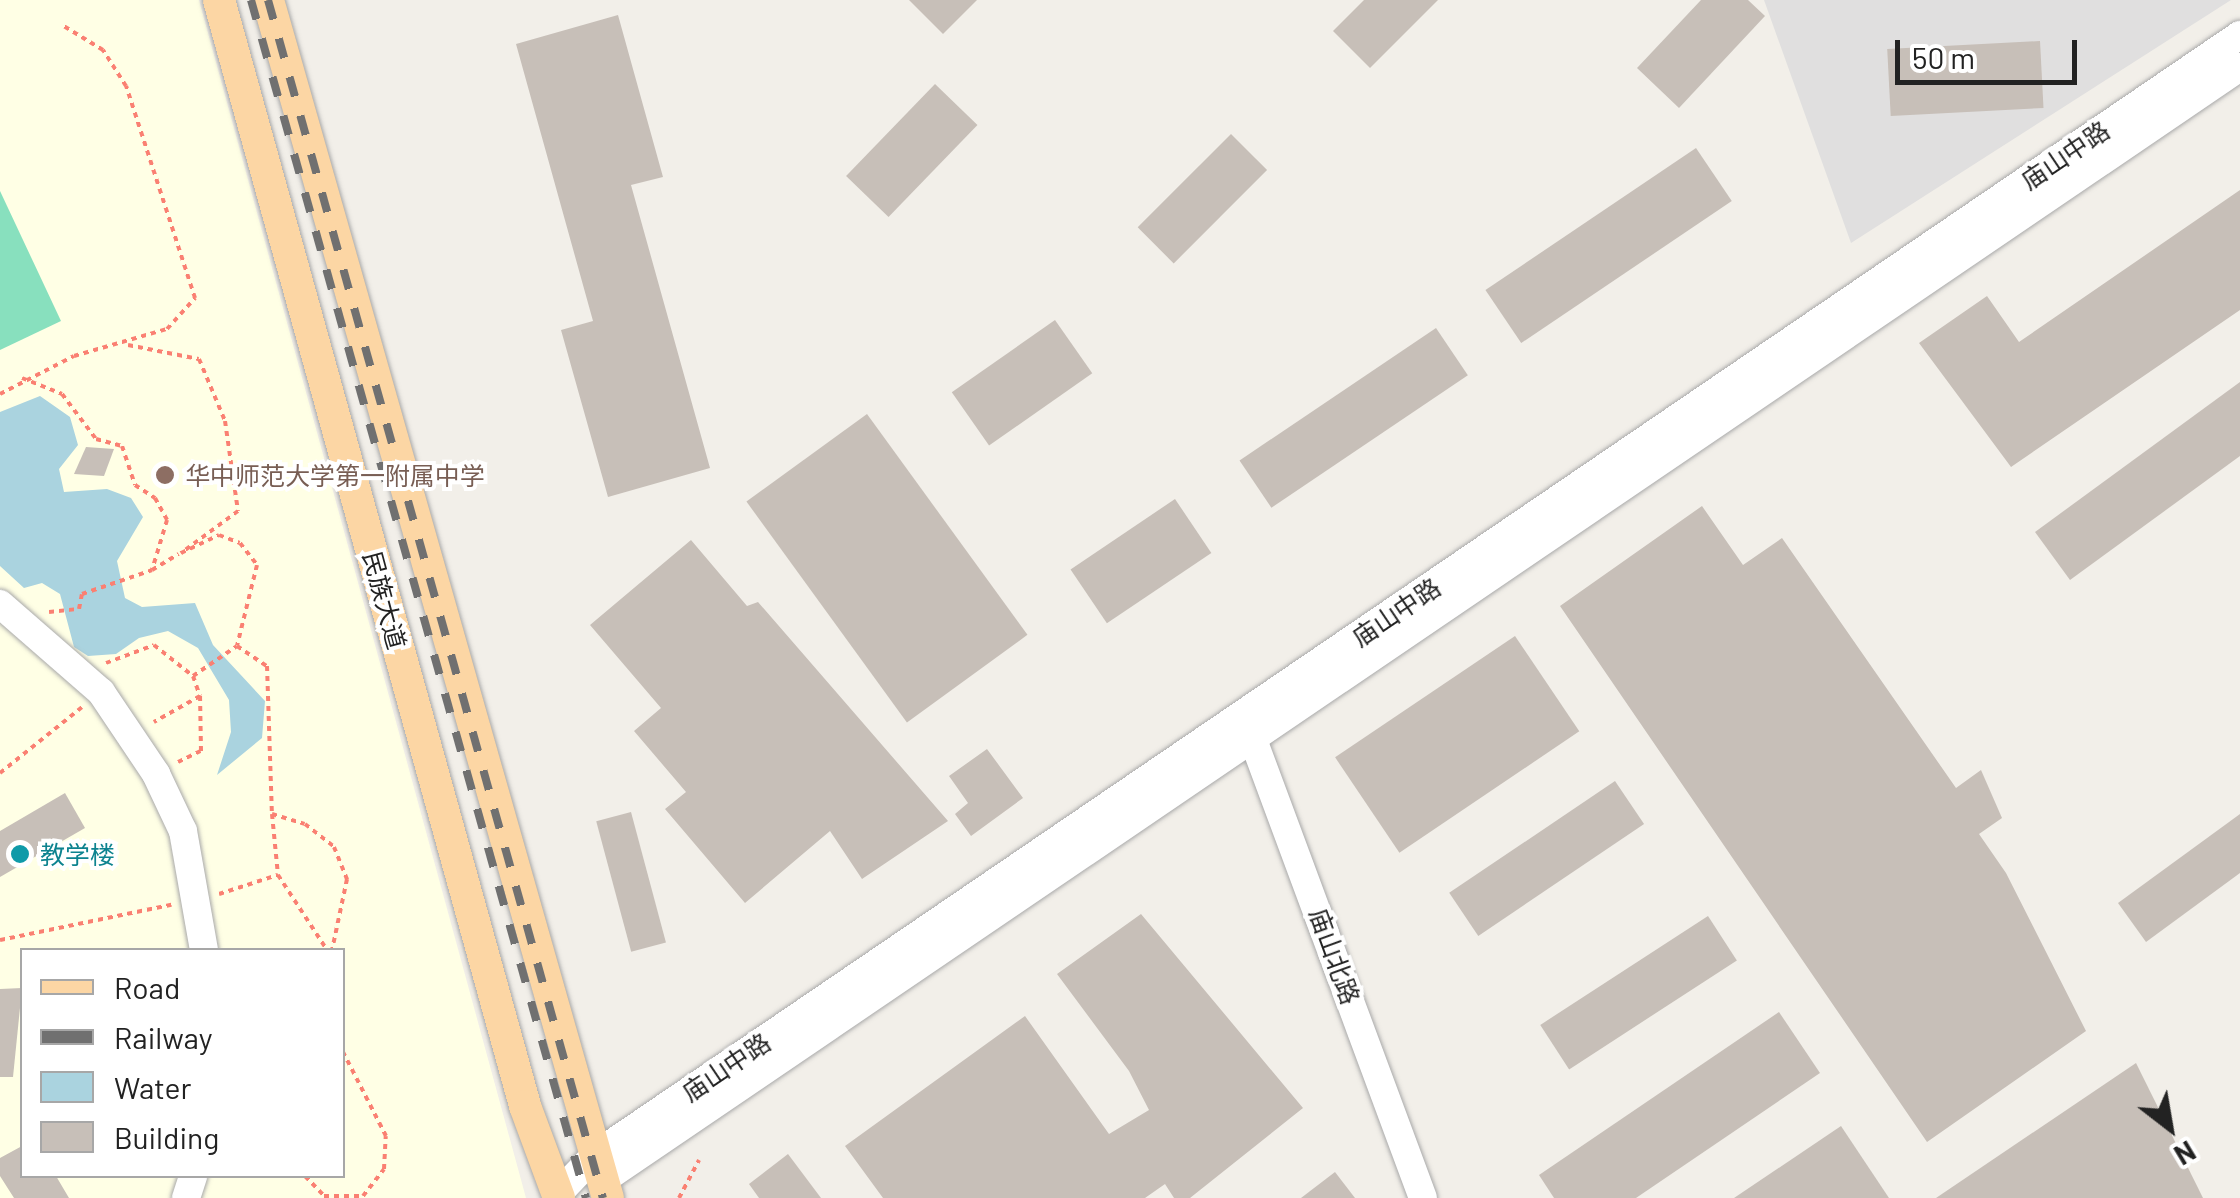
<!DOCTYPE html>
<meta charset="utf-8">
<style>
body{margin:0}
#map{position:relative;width:2240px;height:1198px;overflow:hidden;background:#f2efe9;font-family:Barlow,"Noto Sans SC",sans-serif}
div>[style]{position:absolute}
.residential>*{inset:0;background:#e0dfdf}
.education>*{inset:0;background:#ffffe5}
.pitch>*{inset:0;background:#88e0be}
.water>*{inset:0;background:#aad3df}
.building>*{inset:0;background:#c7bfb8;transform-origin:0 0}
.path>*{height:4px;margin-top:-2px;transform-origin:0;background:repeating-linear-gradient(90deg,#fa8072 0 5px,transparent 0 10px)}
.roads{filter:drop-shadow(0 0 2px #a9a9a9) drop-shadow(0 0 2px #a9a9a9)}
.minor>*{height:28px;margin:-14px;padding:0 14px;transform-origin:14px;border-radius:14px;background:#fff}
.major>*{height:32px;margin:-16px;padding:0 16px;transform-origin:16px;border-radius:16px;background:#fcd6a4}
.rail>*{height:8px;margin-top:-4px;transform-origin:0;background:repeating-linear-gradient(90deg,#707070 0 20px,transparent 0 40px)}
.dots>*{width:28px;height:28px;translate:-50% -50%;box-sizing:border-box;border:5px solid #fff;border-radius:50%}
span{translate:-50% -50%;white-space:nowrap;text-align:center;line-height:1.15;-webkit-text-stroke:8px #fff;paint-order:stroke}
.street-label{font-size:25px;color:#222}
.education-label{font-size:25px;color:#785e54}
.left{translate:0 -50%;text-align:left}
.culture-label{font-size:25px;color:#0d838f}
.legend{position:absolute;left:20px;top:948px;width:325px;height:230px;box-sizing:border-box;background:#fff;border:2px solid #a7a7a7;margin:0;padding:12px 18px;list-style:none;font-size:30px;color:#222}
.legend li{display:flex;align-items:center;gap:20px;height:50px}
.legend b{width:50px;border:2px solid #a7a7a7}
.north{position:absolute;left:2120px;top:1078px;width:100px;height:100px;-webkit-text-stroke:8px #fff;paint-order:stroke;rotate:149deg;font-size:28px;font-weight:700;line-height:40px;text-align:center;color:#222}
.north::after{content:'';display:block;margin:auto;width:35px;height:45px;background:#222;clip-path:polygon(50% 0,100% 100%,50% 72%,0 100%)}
.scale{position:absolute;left:1895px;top:40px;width:182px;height:45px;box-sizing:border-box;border:5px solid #222;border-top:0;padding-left:12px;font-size:30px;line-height:35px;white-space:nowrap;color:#222;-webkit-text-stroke:8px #fff;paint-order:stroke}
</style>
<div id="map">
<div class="residential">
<i style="clip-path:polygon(1764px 0,2231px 0,1851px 243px)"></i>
</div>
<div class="education">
<i style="clip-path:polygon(evenodd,0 0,199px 0,526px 1198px,0 1198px,0 0,22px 950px,342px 950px,342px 1176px,22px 1176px,22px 950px)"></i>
</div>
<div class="pitch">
<i style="clip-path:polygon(0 191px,61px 321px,0 350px)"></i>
</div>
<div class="water">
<i style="clip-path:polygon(40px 396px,70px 417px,78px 445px,59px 469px,64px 492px,107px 489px,131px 498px,143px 517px,117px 561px,125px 598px,142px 607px,195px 603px,213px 645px,265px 701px,262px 738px,217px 775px,231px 732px,229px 700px,198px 648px,168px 631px,139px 638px,116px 654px,88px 656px,74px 647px,60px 594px,42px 583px,24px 588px,0 566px,0 412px)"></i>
</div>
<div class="building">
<i style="clip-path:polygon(909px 0,977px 0,943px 34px)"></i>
<i style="clip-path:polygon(1364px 0,1438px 0,1370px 68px,1333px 31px)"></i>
<i style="clip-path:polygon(1701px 0,1748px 0,1765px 16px,1679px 108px,1637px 68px)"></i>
<i style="clip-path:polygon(618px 15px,663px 177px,631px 185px,710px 468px,608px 497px,561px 330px,593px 321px,516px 44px)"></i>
<i style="left:2040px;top:41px;width:67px;height:153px;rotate:87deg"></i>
<i style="left:935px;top:84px;width:59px;height:128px;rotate:44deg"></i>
<i style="left:1231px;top:134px;width:51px;height:132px;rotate:45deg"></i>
<i style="left:1696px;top:148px;width:64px;height:254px;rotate:56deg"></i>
<i style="clip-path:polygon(2240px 190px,2240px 310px,2011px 467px,1919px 343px,1987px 296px,2019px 342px)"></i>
<i style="left:1055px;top:320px;width:65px;height:126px;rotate:55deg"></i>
<i style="left:1436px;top:328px;width:57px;height:237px;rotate:56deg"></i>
<i style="clip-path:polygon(2240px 382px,2240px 456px,2070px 580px,2035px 532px)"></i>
<i style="left:867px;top:414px;width:273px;height:149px;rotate:54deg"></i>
<i style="clip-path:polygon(86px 447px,114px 449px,104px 476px,74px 474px)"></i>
<i style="left:1175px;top:499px;width:65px;height:126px;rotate:56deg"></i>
<i style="clip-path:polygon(1702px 506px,1743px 565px,1782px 538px,1956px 788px,1981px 770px,2002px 818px,1979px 834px,2006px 873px,2086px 1031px,1927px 1142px,1560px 606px)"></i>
<i style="clip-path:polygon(691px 540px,747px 606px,758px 602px,948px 821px,862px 879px,830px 831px,745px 903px,665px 809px,686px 792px,634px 731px,661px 708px,590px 625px)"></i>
<i style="left:1515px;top:636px;width:115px;height:217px;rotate:56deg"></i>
<i style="clip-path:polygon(987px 749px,1023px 798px,971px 836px,955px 814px,968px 803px,949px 776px)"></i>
<i style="left:1615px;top:781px;width:52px;height:200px;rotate:56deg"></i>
<i style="clip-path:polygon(65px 793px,85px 828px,0 877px,0 831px)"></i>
<i style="left:631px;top:812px;width:135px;height:36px;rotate:75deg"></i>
<i style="clip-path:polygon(2240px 814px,2240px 873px,2146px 942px,2118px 903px)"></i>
<i style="clip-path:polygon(1141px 914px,1303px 1108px,1190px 1198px,1174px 1198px,1165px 1184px,1145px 1198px,883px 1198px,845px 1146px,1025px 1016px,1109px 1134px,1149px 1110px,1129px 1071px,1057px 974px)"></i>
<i style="left:1708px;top:916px;width:53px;height:200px;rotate:57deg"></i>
<i style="clip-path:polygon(22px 988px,13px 1077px,0 1077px,0 989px)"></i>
<i style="clip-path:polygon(1779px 1012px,1820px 1073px,1636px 1198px,1554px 1198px,1539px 1175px)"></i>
<i style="clip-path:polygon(2136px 1063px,2203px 1198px,1936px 1198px)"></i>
<i style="clip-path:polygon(1841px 1126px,1889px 1198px,1734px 1198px)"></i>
<i style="clip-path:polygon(22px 1146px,22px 1176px,56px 1176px,69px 1198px,14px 1198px,0 1176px,0 1158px)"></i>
<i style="clip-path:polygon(788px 1154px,821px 1198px,759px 1198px,749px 1184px)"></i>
<i style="clip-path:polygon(1335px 1172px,1355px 1198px,1301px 1198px)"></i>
</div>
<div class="path">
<i style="left:128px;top:345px;width:72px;rotate:11.2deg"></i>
<i style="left:199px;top:359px;width:67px;rotate:67.2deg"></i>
<i style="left:225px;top:421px;width:91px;rotate:81.8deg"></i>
<i style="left:238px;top:511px;width:71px;rotate:143.6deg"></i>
<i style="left:181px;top:553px;width:42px;rotate:-25.3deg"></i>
<i style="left:219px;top:535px;width:22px;rotate:21deg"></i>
<i style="left:240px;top:543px;width:28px;rotate:52deg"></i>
<i style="left:257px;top:565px;width:83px;rotate:103.9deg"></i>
<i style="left:237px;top:646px;width:36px;rotate:34deg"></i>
<i style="left:267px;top:666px;width:148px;rotate:88.1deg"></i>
<i style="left:272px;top:814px;width:34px;rotate:17deg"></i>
<i style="left:305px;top:824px;width:37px;rotate:38deg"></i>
<i style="left:334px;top:847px;width:35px;rotate:68deg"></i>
<i style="left:347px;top:879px;width:73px;rotate:101.9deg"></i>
<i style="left:22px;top:378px;width:43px;rotate:21.8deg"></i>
<i style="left:62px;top:394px;width:56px;rotate:52.9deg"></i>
<i style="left:96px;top:439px;width:27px;rotate:15deg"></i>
<i style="left:122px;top:446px;width:41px;rotate:71.6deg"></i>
<i style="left:135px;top:485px;width:24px;rotate:33deg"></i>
<i style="left:155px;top:498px;width:25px;rotate:61deg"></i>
<i style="left:167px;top:520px;width:52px;rotate:106.7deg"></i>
<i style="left:152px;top:570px;width:31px;rotate:-31deg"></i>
<i style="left:0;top:394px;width:83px;rotate:-27.2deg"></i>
<i style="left:74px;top:356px;width:97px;rotate:-16.2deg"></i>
<i style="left:167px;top:329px;width:42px;rotate:-47.9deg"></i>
<i style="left:195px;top:298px;width:223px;rotate:-108deg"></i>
<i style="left:126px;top:86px;width:43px;rotate:-122.6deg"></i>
<i style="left:103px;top:50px;width:48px;rotate:-148.6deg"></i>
<i style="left:49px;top:612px;width:30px;rotate:-6deg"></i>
<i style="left:79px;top:609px;width:15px;rotate:-79deg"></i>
<i style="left:82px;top:594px;width:74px;rotate:-18.9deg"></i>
<i style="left:106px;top:663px;width:51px;rotate:-20.6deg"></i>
<i style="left:154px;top:645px;width:50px;rotate:38.5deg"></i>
<i style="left:193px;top:676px;width:21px;rotate:71deg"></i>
<i style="left:200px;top:696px;width:53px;rotate:150.5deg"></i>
<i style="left:193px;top:676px;width:53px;rotate:-34.3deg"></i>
<i style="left:178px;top:762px;width:25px;rotate:-26deg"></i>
<i style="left:201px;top:751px;width:55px;rotate:-91deg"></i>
<i style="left:0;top:773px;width:105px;rotate:-38.8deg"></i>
<i style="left:272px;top:814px;width:61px;rotate:84.4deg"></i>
<i style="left:278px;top:875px;width:90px;rotate:56.8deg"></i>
<i style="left:219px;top:894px;width:62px;rotate:-17.9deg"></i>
<i style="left:0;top:940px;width:175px;rotate:-11.6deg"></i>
<i style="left:305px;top:1176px;width:28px;rotate:46deg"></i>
<i style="left:324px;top:1196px;width:39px"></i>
<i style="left:363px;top:1196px;width:34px;rotate:-52deg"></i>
<i style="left:384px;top:1169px;width:33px;rotate:-87deg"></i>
<i style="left:386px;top:1136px;width:97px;rotate:-117.1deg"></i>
<i style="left:679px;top:1198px;width:43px;rotate:-62.2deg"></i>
</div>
<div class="roads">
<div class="minor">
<i style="left:0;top:604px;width:134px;rotate:41.1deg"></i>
<i style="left:101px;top:692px;width:99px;rotate:56.1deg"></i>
<i style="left:156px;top:774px;width:63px;rotate:64.7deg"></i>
<i style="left:183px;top:831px;width:121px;rotate:80deg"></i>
<i style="left:1248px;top:726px;width:503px;rotate:69.66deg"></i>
<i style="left:603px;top:1180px;width:1980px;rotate:-34.21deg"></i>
<i style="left:557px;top:1195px;width:55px;rotate:-46.5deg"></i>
<i style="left:595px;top:1155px;width:1990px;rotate:-34.25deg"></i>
<i style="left:186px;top:1198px;width:23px;rotate:-72deg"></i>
</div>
<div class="major">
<i style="left:219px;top:0;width:1148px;rotate:74.53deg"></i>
<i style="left:525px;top:1106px;width:98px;rotate:69.7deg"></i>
<i style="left:268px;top:0;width:1245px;rotate:74.16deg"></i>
</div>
</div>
<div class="rail">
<i style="left:251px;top:0;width:1244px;rotate:74.38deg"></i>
<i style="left:268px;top:0;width:1244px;rotate:74.38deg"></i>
</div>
<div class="dots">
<i style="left:165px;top:475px;background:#8d6e63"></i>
<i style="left:20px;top:854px;background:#0f9aa8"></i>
</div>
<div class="street-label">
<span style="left:2065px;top:155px;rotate:-34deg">庙山中路</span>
<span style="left:385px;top:600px;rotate:75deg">民族大道</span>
<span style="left:1396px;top:612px;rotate:-34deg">庙山中路</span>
<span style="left:1335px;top:956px;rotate:70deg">庙山北路</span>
<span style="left:726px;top:1067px;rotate:-34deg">庙山中路</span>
</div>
<div class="education-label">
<span class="left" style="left:185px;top:475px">华中师范大学第一附属中学</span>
</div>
<div class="culture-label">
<span class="left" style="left:40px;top:854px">教学楼</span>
</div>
<ul class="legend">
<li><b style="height:12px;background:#fcd6a4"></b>Road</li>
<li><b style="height:12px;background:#707070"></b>Railway</li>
<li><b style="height:28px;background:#aad3df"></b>Water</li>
<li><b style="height:28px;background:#c7bfb8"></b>Building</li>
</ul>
<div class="north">N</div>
<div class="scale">50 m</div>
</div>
